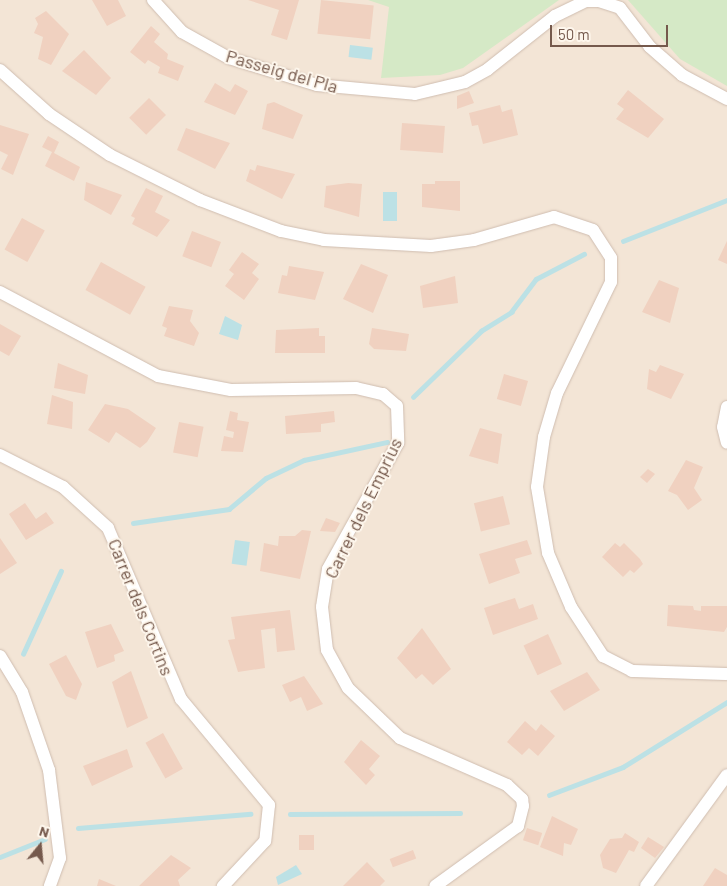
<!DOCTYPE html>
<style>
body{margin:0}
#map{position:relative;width:727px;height:886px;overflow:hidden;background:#fcf3e7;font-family:Barlow,sans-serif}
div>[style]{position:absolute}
.residential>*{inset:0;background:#f3e5d6;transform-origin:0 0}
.green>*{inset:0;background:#d5e9c6}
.water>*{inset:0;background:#bce1e5;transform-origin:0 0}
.stream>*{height:4.5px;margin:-2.25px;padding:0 2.25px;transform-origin:2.25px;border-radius:2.25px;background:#bce1e5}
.building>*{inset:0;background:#f0d1c0;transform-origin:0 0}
.roads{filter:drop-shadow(0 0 1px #cfbdb0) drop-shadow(0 0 1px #cfbdb0)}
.street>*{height:12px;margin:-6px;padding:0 6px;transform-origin:6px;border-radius:6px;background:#fff}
span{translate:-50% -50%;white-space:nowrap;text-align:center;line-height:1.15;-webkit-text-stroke:4px #fef7ed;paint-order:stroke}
.street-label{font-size:18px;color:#75594c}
.north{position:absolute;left:15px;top:821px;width:50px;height:50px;-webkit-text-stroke:4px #fef7ed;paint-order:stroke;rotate:17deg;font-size:14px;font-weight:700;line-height:20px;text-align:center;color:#75594c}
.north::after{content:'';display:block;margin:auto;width:18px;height:22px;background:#75594c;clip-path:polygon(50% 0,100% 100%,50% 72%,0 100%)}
.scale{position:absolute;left:550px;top:25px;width:118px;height:22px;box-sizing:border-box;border:2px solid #75594c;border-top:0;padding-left:6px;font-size:15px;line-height:18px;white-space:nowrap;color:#75594c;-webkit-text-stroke:4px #fef7ed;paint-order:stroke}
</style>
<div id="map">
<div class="residential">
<i style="left:0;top:0;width:727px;height:886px"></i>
</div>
<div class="green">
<i style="clip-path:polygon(368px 0,559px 0,463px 68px,440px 75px,381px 78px,389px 7px)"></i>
<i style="clip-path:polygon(628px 0,727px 0,727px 86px,680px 59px)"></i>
</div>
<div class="water">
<i style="left:350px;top:45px;width:23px;height:12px;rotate:7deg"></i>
<i style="left:383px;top:192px;width:14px;height:29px"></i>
<i style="clip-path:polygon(225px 316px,242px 325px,238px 340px,219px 334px)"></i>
<i style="left:235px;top:540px;width:15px;height:24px;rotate:8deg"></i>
<i style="clip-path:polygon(296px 865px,302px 874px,278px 885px,276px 877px)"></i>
</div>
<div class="stream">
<i style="left:623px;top:241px;width:112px;rotate:-21.5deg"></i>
<i style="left:413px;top:397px;width:95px;rotate:-44.1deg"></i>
<i style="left:481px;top:331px;width:36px;rotate:-32deg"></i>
<i style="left:511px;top:312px;width:41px;rotate:-52.9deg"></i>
<i style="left:536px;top:279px;width:54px;rotate:-27.5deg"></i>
<i style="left:133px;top:523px;width:97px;rotate:-8.3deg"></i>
<i style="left:229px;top:509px;width:48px;rotate:-40deg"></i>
<i style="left:266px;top:478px;width:42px;rotate:-25.3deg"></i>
<i style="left:304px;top:460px;width:85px;rotate:-12.2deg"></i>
<i style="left:23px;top:654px;width:91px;rotate:-65.4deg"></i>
<i style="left:549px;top:795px;width:79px;rotate:-20.7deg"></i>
<i style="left:623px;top:767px;width:123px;rotate:-32deg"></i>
<i style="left:290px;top:814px;width:170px;rotate:-0.3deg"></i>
<i style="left:78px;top:828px;width:173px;rotate:-4.7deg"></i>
<i style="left:0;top:857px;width:48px;rotate:-21.8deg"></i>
</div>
<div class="building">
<i style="clip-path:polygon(92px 0,118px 0,126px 16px,107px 26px)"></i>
<i style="clip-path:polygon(248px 0,299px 0,287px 40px,271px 35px,279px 10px)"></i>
<i style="left:321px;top:0;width:53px;height:34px;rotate:6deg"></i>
<i style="clip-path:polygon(46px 11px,69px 34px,51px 65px,38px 59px,43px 37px,34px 33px,38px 24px,35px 18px)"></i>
<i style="clip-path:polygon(151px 26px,160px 34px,154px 42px,168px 54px,167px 59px,184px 66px,178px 81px,158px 73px,160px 67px,148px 60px,145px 64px,130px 52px)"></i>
<i style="clip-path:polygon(84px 50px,111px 78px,96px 95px,62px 71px)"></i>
<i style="clip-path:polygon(215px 83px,230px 92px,235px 84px,248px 91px,235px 115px,204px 102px)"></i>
<i style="clip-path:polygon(628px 90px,664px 119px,648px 138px,616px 119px,624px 109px,617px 104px)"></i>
<i style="clip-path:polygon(469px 91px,474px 103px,457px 109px,457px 96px)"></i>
<i style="left:149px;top:98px;width:24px;height:28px;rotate:45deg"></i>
<i style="clip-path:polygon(274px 102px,303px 115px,293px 139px,262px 129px,267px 104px)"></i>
<i style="clip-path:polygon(500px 105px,502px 112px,512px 109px,518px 135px,483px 144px,478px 125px,472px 126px,469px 113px)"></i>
<i style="left:402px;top:123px;width:43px;height:27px;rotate:4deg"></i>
<i style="clip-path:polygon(0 125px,29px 134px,13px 175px,1px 169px,8px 155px,0 151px)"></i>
<i style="clip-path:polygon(186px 128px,230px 143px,215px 169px,177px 150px)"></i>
<i style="clip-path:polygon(48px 136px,59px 142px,54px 153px,80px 167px,74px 181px,45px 166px,52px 152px,42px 147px)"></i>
<i style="clip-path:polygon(257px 165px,295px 174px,282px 199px,246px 181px,250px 169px,255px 171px)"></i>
<i style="clip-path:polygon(435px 181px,460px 181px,460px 211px,422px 207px,422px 184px,435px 184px)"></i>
<i style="clip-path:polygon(86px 182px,122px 195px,111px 215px,84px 200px)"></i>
<i style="clip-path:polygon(348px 183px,362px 184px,359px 217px,324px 207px,326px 186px)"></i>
<i style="clip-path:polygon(146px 188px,163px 196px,155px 212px,170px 220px,157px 237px,132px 224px,135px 218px,131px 216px)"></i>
<i style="left:22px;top:218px;width:26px;height:36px;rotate:29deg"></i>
<i style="left:192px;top:231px;width:31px;height:27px;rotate:21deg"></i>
<i style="clip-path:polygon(727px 241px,727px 264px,718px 260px)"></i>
<i style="clip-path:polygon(242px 252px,259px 264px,252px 273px,259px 279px,244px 300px,225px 286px,234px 274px,229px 270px)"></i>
<i style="left:101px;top:262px;width:51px;height:32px;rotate:29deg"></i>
<i style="clip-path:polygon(361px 264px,388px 275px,373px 313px,343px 299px)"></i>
<i style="clip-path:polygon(289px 266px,324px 272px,315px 300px,278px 293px,282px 275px,287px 276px)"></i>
<i style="clip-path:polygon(455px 276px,458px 303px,423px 308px,420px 286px)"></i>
<i style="clip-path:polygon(659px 280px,679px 288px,670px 323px,642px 312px)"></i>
<i style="clip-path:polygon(169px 306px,193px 310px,190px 321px,199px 333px,194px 346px,164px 336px,167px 328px,162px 326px)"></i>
<i style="clip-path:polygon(0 324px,21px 336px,9px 356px,0 351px)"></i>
<i style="clip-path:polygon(319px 328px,319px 336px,325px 336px,325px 353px,275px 353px,276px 330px)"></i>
<i style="clip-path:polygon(372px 328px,409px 334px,406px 351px,374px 349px,369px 344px)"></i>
<i style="clip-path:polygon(58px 363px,88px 375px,85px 394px,54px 388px)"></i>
<i style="clip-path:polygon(660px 365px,684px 374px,671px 399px,647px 389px,649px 369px,656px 372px)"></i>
<i style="left:504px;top:374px;width:25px;height:26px;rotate:16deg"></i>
<i style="clip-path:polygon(52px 395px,73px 402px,72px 429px,47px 424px)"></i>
<i style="clip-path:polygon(105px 404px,128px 409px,156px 428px,147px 442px,140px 448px,116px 432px,109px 443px,88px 430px)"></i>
<i style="clip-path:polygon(230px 411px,238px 413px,237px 420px,249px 422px,243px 452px,221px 451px,224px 436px,233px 438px,234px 432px,226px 430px)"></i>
<i style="clip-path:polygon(334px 411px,335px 422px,321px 424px,321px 432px,286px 434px,285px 416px)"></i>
<i style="left:179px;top:422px;width:25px;height:31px;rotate:11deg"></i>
<i style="clip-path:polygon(480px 428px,502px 434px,498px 464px,469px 456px)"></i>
<i style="clip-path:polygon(686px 460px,703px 467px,694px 488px,702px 500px,688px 510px,677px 495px,668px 491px)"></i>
<i style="clip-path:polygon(648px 469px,655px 474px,647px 483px,640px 477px)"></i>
<i style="left:503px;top:496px;width:29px;height:30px;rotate:76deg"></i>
<i style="clip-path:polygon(25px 503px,36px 519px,46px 512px,54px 523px,26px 540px,9px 514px)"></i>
<i style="clip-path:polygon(326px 518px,340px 523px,335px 532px,320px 531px)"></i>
<i style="clip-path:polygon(302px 530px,311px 531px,300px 579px,260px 571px,264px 543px,278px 546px,279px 536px,295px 536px)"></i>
<i style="clip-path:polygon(0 538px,17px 563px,0 574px)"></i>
<i style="clip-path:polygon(527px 540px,532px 554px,515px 559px,520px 573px,489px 584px,479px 554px)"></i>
<i style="clip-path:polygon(615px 543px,620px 547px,624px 543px,640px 559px,643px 564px,634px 573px,630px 570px,623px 577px,602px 557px)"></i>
<i style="clip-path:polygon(515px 598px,519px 609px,533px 604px,538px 619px,493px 635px,484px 608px)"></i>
<i style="clip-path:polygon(668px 605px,693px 606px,694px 610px,701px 611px,701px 606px,727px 606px,727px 627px,724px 632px,667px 626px)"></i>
<i style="clip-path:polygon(290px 610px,295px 650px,277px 652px,275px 628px,261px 630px,265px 668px,238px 672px,228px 640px,235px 639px,231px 617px)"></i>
<i style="clip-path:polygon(111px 624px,124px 651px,114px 655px,115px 661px,97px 668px,85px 632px)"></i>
<i style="clip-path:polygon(422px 628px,451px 669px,433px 685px,422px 674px,416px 679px,397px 658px)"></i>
<i style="left:548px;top:634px;width:33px;height:27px;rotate:65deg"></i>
<i style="clip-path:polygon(66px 655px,82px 684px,76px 700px,66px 696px,49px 664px)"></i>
<i style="clip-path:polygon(131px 671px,148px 718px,127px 728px,112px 682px)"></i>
<i style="clip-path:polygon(587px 672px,600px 690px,564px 711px,550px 691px)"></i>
<i style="clip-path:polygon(304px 676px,323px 704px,307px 711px,301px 697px,290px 702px,282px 685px)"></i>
<i style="clip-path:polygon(525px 721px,536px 731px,541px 724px,555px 736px,538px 756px,529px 748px,522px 755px,507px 742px)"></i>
<i style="left:163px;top:733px;width:41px;height:20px;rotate:61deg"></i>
<i style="clip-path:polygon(361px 740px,380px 756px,369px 769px,375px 775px,366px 785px,344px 762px)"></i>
<i style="clip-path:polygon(127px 749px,133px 767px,92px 786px,83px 766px)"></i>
<i style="clip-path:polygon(552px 816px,578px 829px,571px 845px,564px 843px,563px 856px,540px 847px)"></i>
<i style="left:527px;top:828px;width:16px;height:13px;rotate:18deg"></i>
<i style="clip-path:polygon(625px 833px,639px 842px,634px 852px,629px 850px,616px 873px,603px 868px,600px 855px,610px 839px,622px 838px)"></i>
<i style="left:299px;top:835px;width:15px;height:15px"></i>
<i style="clip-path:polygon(648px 837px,664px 847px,655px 858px,641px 848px)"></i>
<i style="left:413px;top:850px;width:9px;height:25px;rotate:69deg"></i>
<i style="clip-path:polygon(171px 855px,191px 868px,178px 880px,180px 886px,139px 886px)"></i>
<i style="clip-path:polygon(367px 862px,385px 881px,380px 886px,343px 886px)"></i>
<i style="clip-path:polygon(715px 868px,727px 875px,727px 886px,703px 886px)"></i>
<i style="clip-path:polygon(99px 879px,116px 886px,97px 886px)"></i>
</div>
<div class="roads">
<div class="street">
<i style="left:153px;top:0;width:43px;rotate:47.8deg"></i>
<i style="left:182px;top:32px;width:54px;rotate:29deg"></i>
<i style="left:229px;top:58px;width:92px;rotate:17.1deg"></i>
<i style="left:317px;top:85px;width:98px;rotate:5.2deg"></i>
<i style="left:415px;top:94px;width:51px;rotate:-13.5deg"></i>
<i style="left:465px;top:82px;width:26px;rotate:-29deg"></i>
<i style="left:488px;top:69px;width:85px;rotate:-38.3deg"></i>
<i style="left:555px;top:16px;width:34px;rotate:-26deg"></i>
<i style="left:586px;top:1px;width:13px"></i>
<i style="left:599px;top:1px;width:22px;rotate:18deg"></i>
<i style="left:620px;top:8px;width:49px;rotate:52.4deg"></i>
<i style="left:650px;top:47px;width:43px;rotate:41.2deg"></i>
<i style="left:682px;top:75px;width:51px;rotate:28.1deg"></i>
<i style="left:0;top:70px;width:66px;rotate:41.9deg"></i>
<i style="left:49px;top:114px;width:73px;rotate:33.9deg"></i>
<i style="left:110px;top:155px;width:101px;rotate:26.6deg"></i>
<i style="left:200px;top:200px;width:87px;rotate:20.9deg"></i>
<i style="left:281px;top:231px;width:44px;rotate:11.8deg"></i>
<i style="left:324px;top:240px;width:107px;rotate:3.2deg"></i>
<i style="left:431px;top:246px;width:43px;rotate:-7.9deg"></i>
<i style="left:474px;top:240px;width:83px;rotate:-16deg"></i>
<i style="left:554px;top:217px;width:41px;rotate:18.4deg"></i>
<i style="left:593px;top:230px;width:33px;rotate:57deg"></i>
<i style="left:611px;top:258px;width:24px;rotate:90deg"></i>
<i style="left:611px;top:282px;width:123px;rotate:115.9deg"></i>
<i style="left:557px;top:393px;width:46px;rotate:106.5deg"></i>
<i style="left:544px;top:437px;width:50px;rotate:98deg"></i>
<i style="left:537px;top:487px;width:67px;rotate:80.5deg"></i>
<i style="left:548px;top:553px;width:59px;rotate:66.9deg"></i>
<i style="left:571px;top:607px;width:59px;rotate:56.9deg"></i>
<i style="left:603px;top:656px;width:33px;rotate:27deg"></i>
<i style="left:632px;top:671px;width:95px;rotate:1.8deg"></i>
<i style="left:0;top:292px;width:179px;rotate:28deg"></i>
<i style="left:158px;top:376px;width:74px;rotate:10.9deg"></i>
<i style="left:231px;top:390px;width:125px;rotate:-0.9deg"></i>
<i style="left:356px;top:388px;width:28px;rotate:13deg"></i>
<i style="left:383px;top:394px;width:18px;rotate:41deg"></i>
<i style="left:397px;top:406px;width:37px;rotate:88deg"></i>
<i style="left:398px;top:443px;width:144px;rotate:119.1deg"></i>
<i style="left:328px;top:569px;width:38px;rotate:99deg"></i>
<i style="left:322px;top:607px;width:43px;rotate:83.4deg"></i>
<i style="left:327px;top:650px;width:43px;rotate:61.1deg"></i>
<i style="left:348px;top:688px;width:72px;rotate:43.9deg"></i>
<i style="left:400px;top:738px;width:117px;rotate:23.7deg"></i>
<i style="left:507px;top:785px;width:21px;rotate:43deg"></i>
<i style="left:522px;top:799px;width:7px;rotate:82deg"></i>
<i style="left:523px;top:806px;width:21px;rotate:104deg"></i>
<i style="left:518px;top:826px;width:102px;rotate:144.1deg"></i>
<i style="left:727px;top:407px;width:20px;rotate:101deg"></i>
<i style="left:723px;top:427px;width:16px;rotate:76deg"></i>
<i style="left:0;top:455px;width:71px;rotate:26.9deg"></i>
<i style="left:63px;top:487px;width:61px;rotate:42.3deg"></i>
<i style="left:108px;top:528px;width:186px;rotate:66.9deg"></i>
<i style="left:181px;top:699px;width:138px;rotate:50.3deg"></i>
<i style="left:269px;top:805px;width:36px;rotate:96deg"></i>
<i style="left:265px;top:841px;width:62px;rotate:133deg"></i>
<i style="left:0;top:656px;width:42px;rotate:58.6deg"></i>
<i style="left:22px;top:692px;width:83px;rotate:70.9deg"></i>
<i style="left:49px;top:770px;width:89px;rotate:82.9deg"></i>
<i style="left:60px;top:858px;width:30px;rotate:110deg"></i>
<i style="left:646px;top:886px;width:137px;rotate:-53.9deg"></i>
</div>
</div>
<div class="street-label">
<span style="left:282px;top:71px;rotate:16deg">Passeig del Pla</span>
<span style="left:363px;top:508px;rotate:-64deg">Carrer dels Emprius</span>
<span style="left:141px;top:607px;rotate:68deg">Carrer dels Cortins</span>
</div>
<div class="north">N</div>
<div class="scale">50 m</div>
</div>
